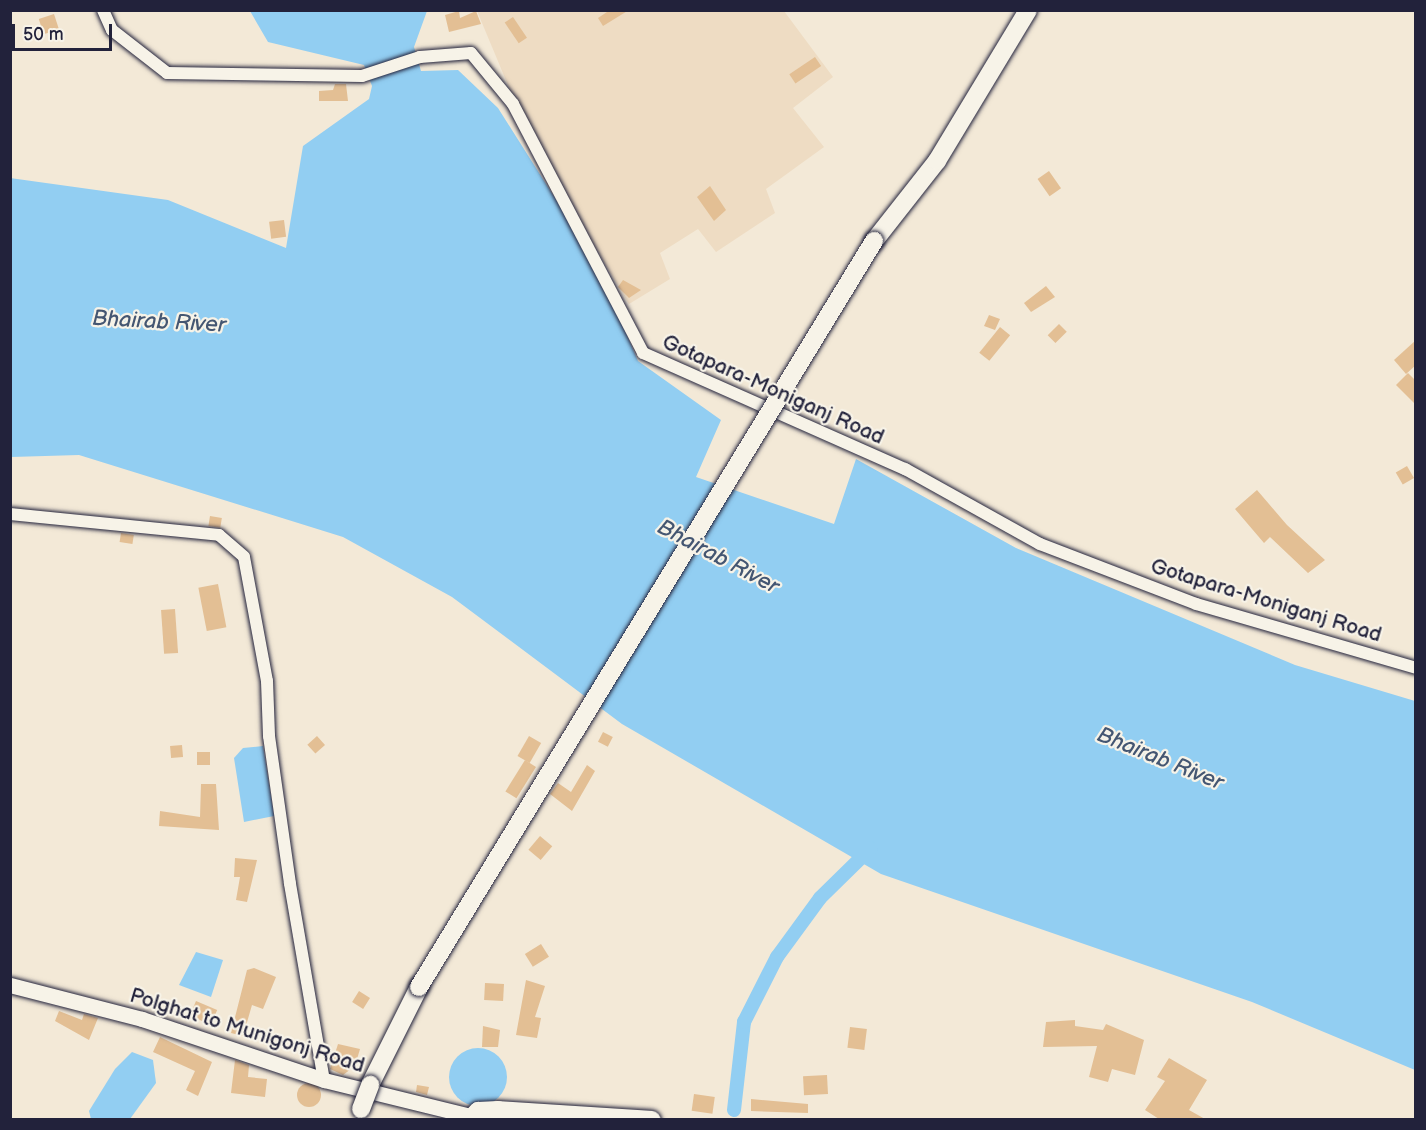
<!DOCTYPE html>
<style>
body{margin:0}
#map{position:relative;width:1426px;height:1130px;overflow:hidden;background:#f3e9d7;font-family:"Balsamiq Sans",sans-serif}
div>[style]{position:absolute}
.built>*{inset:0;background:#eedcc3}
.water>*{inset:0;background:#92cef2}
.round{border-radius:50%}
.canal>*{height:14px;margin:-7px;padding:0 7px;transform-origin:7px;border-radius:7px;background:#92cef2}
.building>*{inset:0;background:#e3bf94;transform-origin:0 0}
.roads{filter:drop-shadow(0 0 2px #22223b) drop-shadow(0 0 2px #22223b)}
.minor>*{height:12px;margin:-6px;padding:0 6px;transform-origin:6px;border-radius:6px;background:#f7f3e8}
.tertiary>*{height:15px;margin:-7.5px;padding:0 7.5px;transform-origin:7.5px;border-radius:7.5px;background:#f7f3e8}
.secondary>*{height:18px;margin:-9px;padding:0 9px;transform-origin:9px;border-radius:9px;background:#f7f3e8}
.bridges{filter:drop-shadow(0 0 2px #22223b) drop-shadow(0 0 2px #22223b)}
.secondary-bridge>*{height:18px;margin:-9px;padding:0 9px;transform-origin:9px;border-radius:9px;background:#f7f3e8}
span{translate:-50% -50%;white-space:nowrap;text-align:center;line-height:1.15;-webkit-text-stroke:4.5px #f7f3e8;paint-order:stroke}
.street-label{font-size:21px;color:#22223b}
.water-label{font-size:22px;color:#445672;font-style:italic}
.frame{position:absolute;inset:0;border:12px solid #22223b;pointer-events:none}
.scale{position:absolute;left:12px;top:24px;width:100px;height:27px;box-sizing:border-box;border:3px solid #22223b;border-top:0;padding-left:8px;font-size:18px;line-height:21px;white-space:nowrap;color:#22223b;-webkit-text-stroke:4px #f7f3e8;paint-order:stroke}
</style>
<div id="map">
<div class="built">
<i style="clip-path:polygon(477px 11px,784px 11px,833px 77px,793px 108px,824px 147px,766px 189px,775px 213px,716px 252px,698px 229px,660px 253px,670px 279px,629px 304px,569px 204px,510px 90px)"></i>
</div>
<div class="water">
<i style="clip-path:polygon(250px 11px,427px 11px,414px 47px,421px 71px,458px 70px,498px 108px,596px 263px,638px 361px,721px 420px,696px 477px,834px 524px,856px 459px,1016px 548px,1295px 665px,1415px 701px,1415px 1070px,1252px 1002px,881px 874px,622px 724px,452px 597px,343px 537px,79px 455px,11px 457px,10px 178px,168px 200px,286px 248px,303px 146px,369px 99px,372px 86px,364px 65px,268px 42px)"></i>
<i style="clip-path:polygon(263px 746px,274px 816px,244px 822px,234px 758px,243px 748px)"></i>
<i style="clip-path:polygon(196px 952px,223px 960px,211px 997px,179px 985px)"></i>
<i class="round" style="left:449px;top:1048px;width:58px;height:58px"></i>
<i style="clip-path:polygon(132px 1052px,153px 1060px,156px 1083px,130px 1119px,91px 1119px,89px 1111px,115px 1069px)"></i>
</div>
<div class="canal">
<i style="left:734px;top:1110px;width:89px;rotate:-83.5deg"></i>
<i style="left:744px;top:1022px;width:73px;rotate:-63.1deg"></i>
<i style="left:777px;top:957px;width:73px;rotate:-53.9deg"></i>
<i style="left:820px;top:898px;width:71px;rotate:-44.4deg"></i>
</div>
<div class="building">
<i style="clip-path:polygon(610px 10px,629px 10px,603px 26px,598px 18px)"></i>
<i style="clip-path:polygon(459px 11px,460px 18px,476px 11px,481px 24px,449px 32px,445px 15px)"></i>
<i style="left:54px;top:14px;width:16px;height:16px;rotate:72deg"></i>
<i style="left:513px;top:17px;width:25px;height:10px;rotate:56deg"></i>
<i style="left:815px;top:57px;width:11px;height:31px;rotate:56deg"></i>
<i style="clip-path:polygon(335px 84px,346px 84px,348px 101px,319px 101px,319px 91px,333px 90px)"></i>
<i style="left:1049px;top:171px;width:21px;height:14px;rotate:55deg"></i>
<i style="clip-path:polygon(710px 186px,726px 210px,714px 221px,697px 197px)"></i>
<i style="left:284px;top:220px;width:17px;height:15px;rotate:83deg"></i>
<i style="clip-path:polygon(623px 280px,641px 290px,629px 298px,618px 287px)"></i>
<i style="clip-path:polygon(1046px 286px,1055px 297px,1031px 312px,1024px 303px)"></i>
<i style="clip-path:polygon(989px 315px,1000px 319px,995px 330px,984px 326px)"></i>
<i style="left:1059px;top:324px;width:11px;height:16px;rotate:45deg"></i>
<i style="left:1000px;top:327px;width:13px;height:33px;rotate:39deg"></i>
<i style="clip-path:polygon(1416px 340px,1416px 365px,1406px 374px,1394px 360px)"></i>
<i style="clip-path:polygon(1408px 373px,1416px 381px,1416px 405px,1396px 385px)"></i>
<i style="left:1407px;top:466px;width:14px;height:13px;rotate:60deg"></i>
<i style="clip-path:polygon(1257px 490px,1287px 525px,1325px 560px,1308px 573px,1270px 537px,1264px 543px,1235px 509px)"></i>
<i style="left:210px;top:516px;width:12px;height:10px;rotate:9deg"></i>
<i style="left:121px;top:533px;width:13px;height:9px;rotate:9deg"></i>
<i style="left:218px;top:584px;width:44px;height:20px;rotate:79deg"></i>
<i style="left:175px;top:609px;width:44px;height:14px;rotate:86deg"></i>
<i style="left:603px;top:732px;width:11px;height:11px;rotate:27deg"></i>
<i style="left:317px;top:736px;width:12px;height:13px;rotate:48deg"></i>
<i style="left:529px;top:736px;width:14px;height:23px;rotate:30deg"></i>
<i style="left:182px;top:745px;width:12px;height:12px;rotate:85deg"></i>
<i style="left:197px;top:752px;width:13px;height:13px"></i>
<i style="left:525px;top:760px;width:13px;height:37px;rotate:32deg"></i>
<i style="clip-path:polygon(587px 765px,595px 771px,572px 811px,550px 794px,558px 783px,571px 792px)"></i>
<i style="clip-path:polygon(201px 784px,216px 784px,219px 830px,159px 826px,160px 811px,200px 817px)"></i>
<i style="left:540px;top:836px;width:16px;height:18px;rotate:40deg"></i>
<i style="clip-path:polygon(235px 858px,257px 860px,247px 902px,236px 900px,240px 877px,234px 877px)"></i>
<i style="left:541px;top:944px;width:15px;height:19px;rotate:58deg"></i>
<i style="clip-path:polygon(254px 968px,276px 977px,263px 1009px,252px 1005px,243px 1036px,231px 1033px,247px 970px)"></i>
<i style="clip-path:polygon(526px 980px,545px 986px,535px 1017px,541px 1018px,537px 1038px,516px 1035px)"></i>
<i style="left:485px;top:983px;width:19px;height:17px;rotate:3deg"></i>
<i style="left:359px;top:991px;width:13px;height:13px;rotate:32deg"></i>
<i style="left:196px;top:1001px;width:23px;height:16px;rotate:23deg"></i>
<i style="clip-path:polygon(59px 1011px,82px 1020px,84px 1014px,98px 1018px,89px 1040px,55px 1021px)"></i>
<i style="clip-path:polygon(1075px 1020px,1075px 1026px,1103px 1030px,1106px 1024px,1144px 1040px,1135px 1075px,1112px 1069px,1108px 1082px,1089px 1077px,1097px 1046px,1043px 1047px,1046px 1022px)"></i>
<i style="clip-path:polygon(483px 1026px,500px 1030px,498px 1047px,482px 1047px)"></i>
<i style="left:850px;top:1027px;width:17px;height:21px;rotate:7deg"></i>
<i style="clip-path:polygon(160px 1037px,212px 1062px,198px 1096px,186px 1090px,195px 1071px,153px 1052px)"></i>
<i style="clip-path:polygon(338px 1044px,360px 1049px,355px 1066px,343px 1075px,330px 1069px)"></i>
<i style="clip-path:polygon(1169px 1058px,1207px 1080px,1189px 1110px,1205px 1119px,1159px 1119px,1145px 1110px,1165px 1081px,1157px 1077px)"></i>
<i style="clip-path:polygon(235px 1060px,249px 1065px,248px 1077px,267px 1079px,265px 1097px,231px 1093px)"></i>
<i style="left:827px;top:1075px;width:19px;height:24px;rotate:87deg"></i>
<i class="round" style="left:297px;top:1083px;width:24px;height:24px"></i>
<i style="clip-path:polygon(417px 1085px,429px 1087px,427px 1095px,416px 1092px)"></i>
<i style="left:694px;top:1094px;width:21px;height:17px;rotate:8deg"></i>
<i style="clip-path:polygon(751px 1099px,808px 1104px,808px 1113px,751px 1111px)"></i>
</div>
<div class="roads">
<div class="minor">
<i style="left:103px;top:10px;width:22px;rotate:66deg"></i>
<i style="left:112px;top:30px;width:70px;rotate:38deg"></i>
<i style="left:167px;top:73px;width:195px;rotate:0.9deg"></i>
<i style="left:362px;top:76px;width:61px;rotate:-18.1deg"></i>
<i style="left:420px;top:57px;width:51px;rotate:-4.5deg"></i>
<i style="left:471px;top:53px;width:66px;rotate:50.5deg"></i>
<i style="left:513px;top:104px;width:281px;rotate:62.4deg"></i>
<i style="left:643px;top:353px;width:287px;rotate:23.9deg"></i>
<i style="left:905px;top:469px;width:154px;rotate:29.1deg"></i>
<i style="left:1040px;top:544px;width:167px;rotate:21deg"></i>
<i style="left:1196px;top:604px;width:229px;rotate:16.2deg"></i>
<i style="left:10px;top:514px;width:210px;rotate:5.7deg"></i>
<i style="left:219px;top:535px;width:33px;rotate:41deg"></i>
<i style="left:244px;top:557px;width:126px;rotate:79.5deg"></i>
<i style="left:267px;top:681px;width:55px;rotate:87.9deg"></i>
<i style="left:269px;top:736px;width:149px;rotate:81.9deg"></i>
<i style="left:290px;top:884px;width:199px;rotate:80.2deg"></i>
</div>
<div class="tertiary">
<i style="left:10px;top:985px;width:136px;rotate:14.4deg"></i>
<i style="left:142px;top:1019px;width:192px;rotate:18.5deg"></i>
<i style="left:324px;top:1080px;width:151px;rotate:13.8deg"></i>
</div>
<div class="secondary">
<i style="left:874px;top:241px;width:102px;rotate:-51.8deg"></i>
<i style="left:937px;top:161px;width:176px;rotate:-58.9deg"></i>
<i style="left:370px;top:1085px;width:110px;rotate:-63.4deg"></i>
<i style="left:469px;top:1120px;width:13px;rotate:-45deg"></i>
<i style="left:478px;top:1111px;width:20px;rotate:-3deg"></i>
<i style="left:498px;top:1110px;width:154px;rotate:3.7deg"></i>
</div>
</div>
<div class="bridges">
<div class="secondary-bridge">
<i style="left:419px;top:987px;width:874px;rotate:-58.62deg"></i>
<i style="left:361px;top:1109px;width:26px;rotate:-69deg"></i>
</div>
</div>
<div class="street-label">
<span style="left:773px;top:390px;rotate:24deg">Gotapara-Moniganj Road</span>
<span style="left:1266px;top:601px;rotate:17deg">Gotapara-Moniganj Road</span>
<span style="left:247px;top:1031px;rotate:17deg">Polghat to Munigonj Road</span>
</div>
<div class="water-label">
<span style="left:159px;top:322px;rotate:3deg">Bhairab River</span>
<span style="left:718px;top:557px;rotate:28deg">Bhairab River</span>
<span style="left:1160px;top:759px;rotate:22deg">Bhairab River</span>
</div>
<div class="frame"></div>
<div class="scale">50 m</div>
</div>
